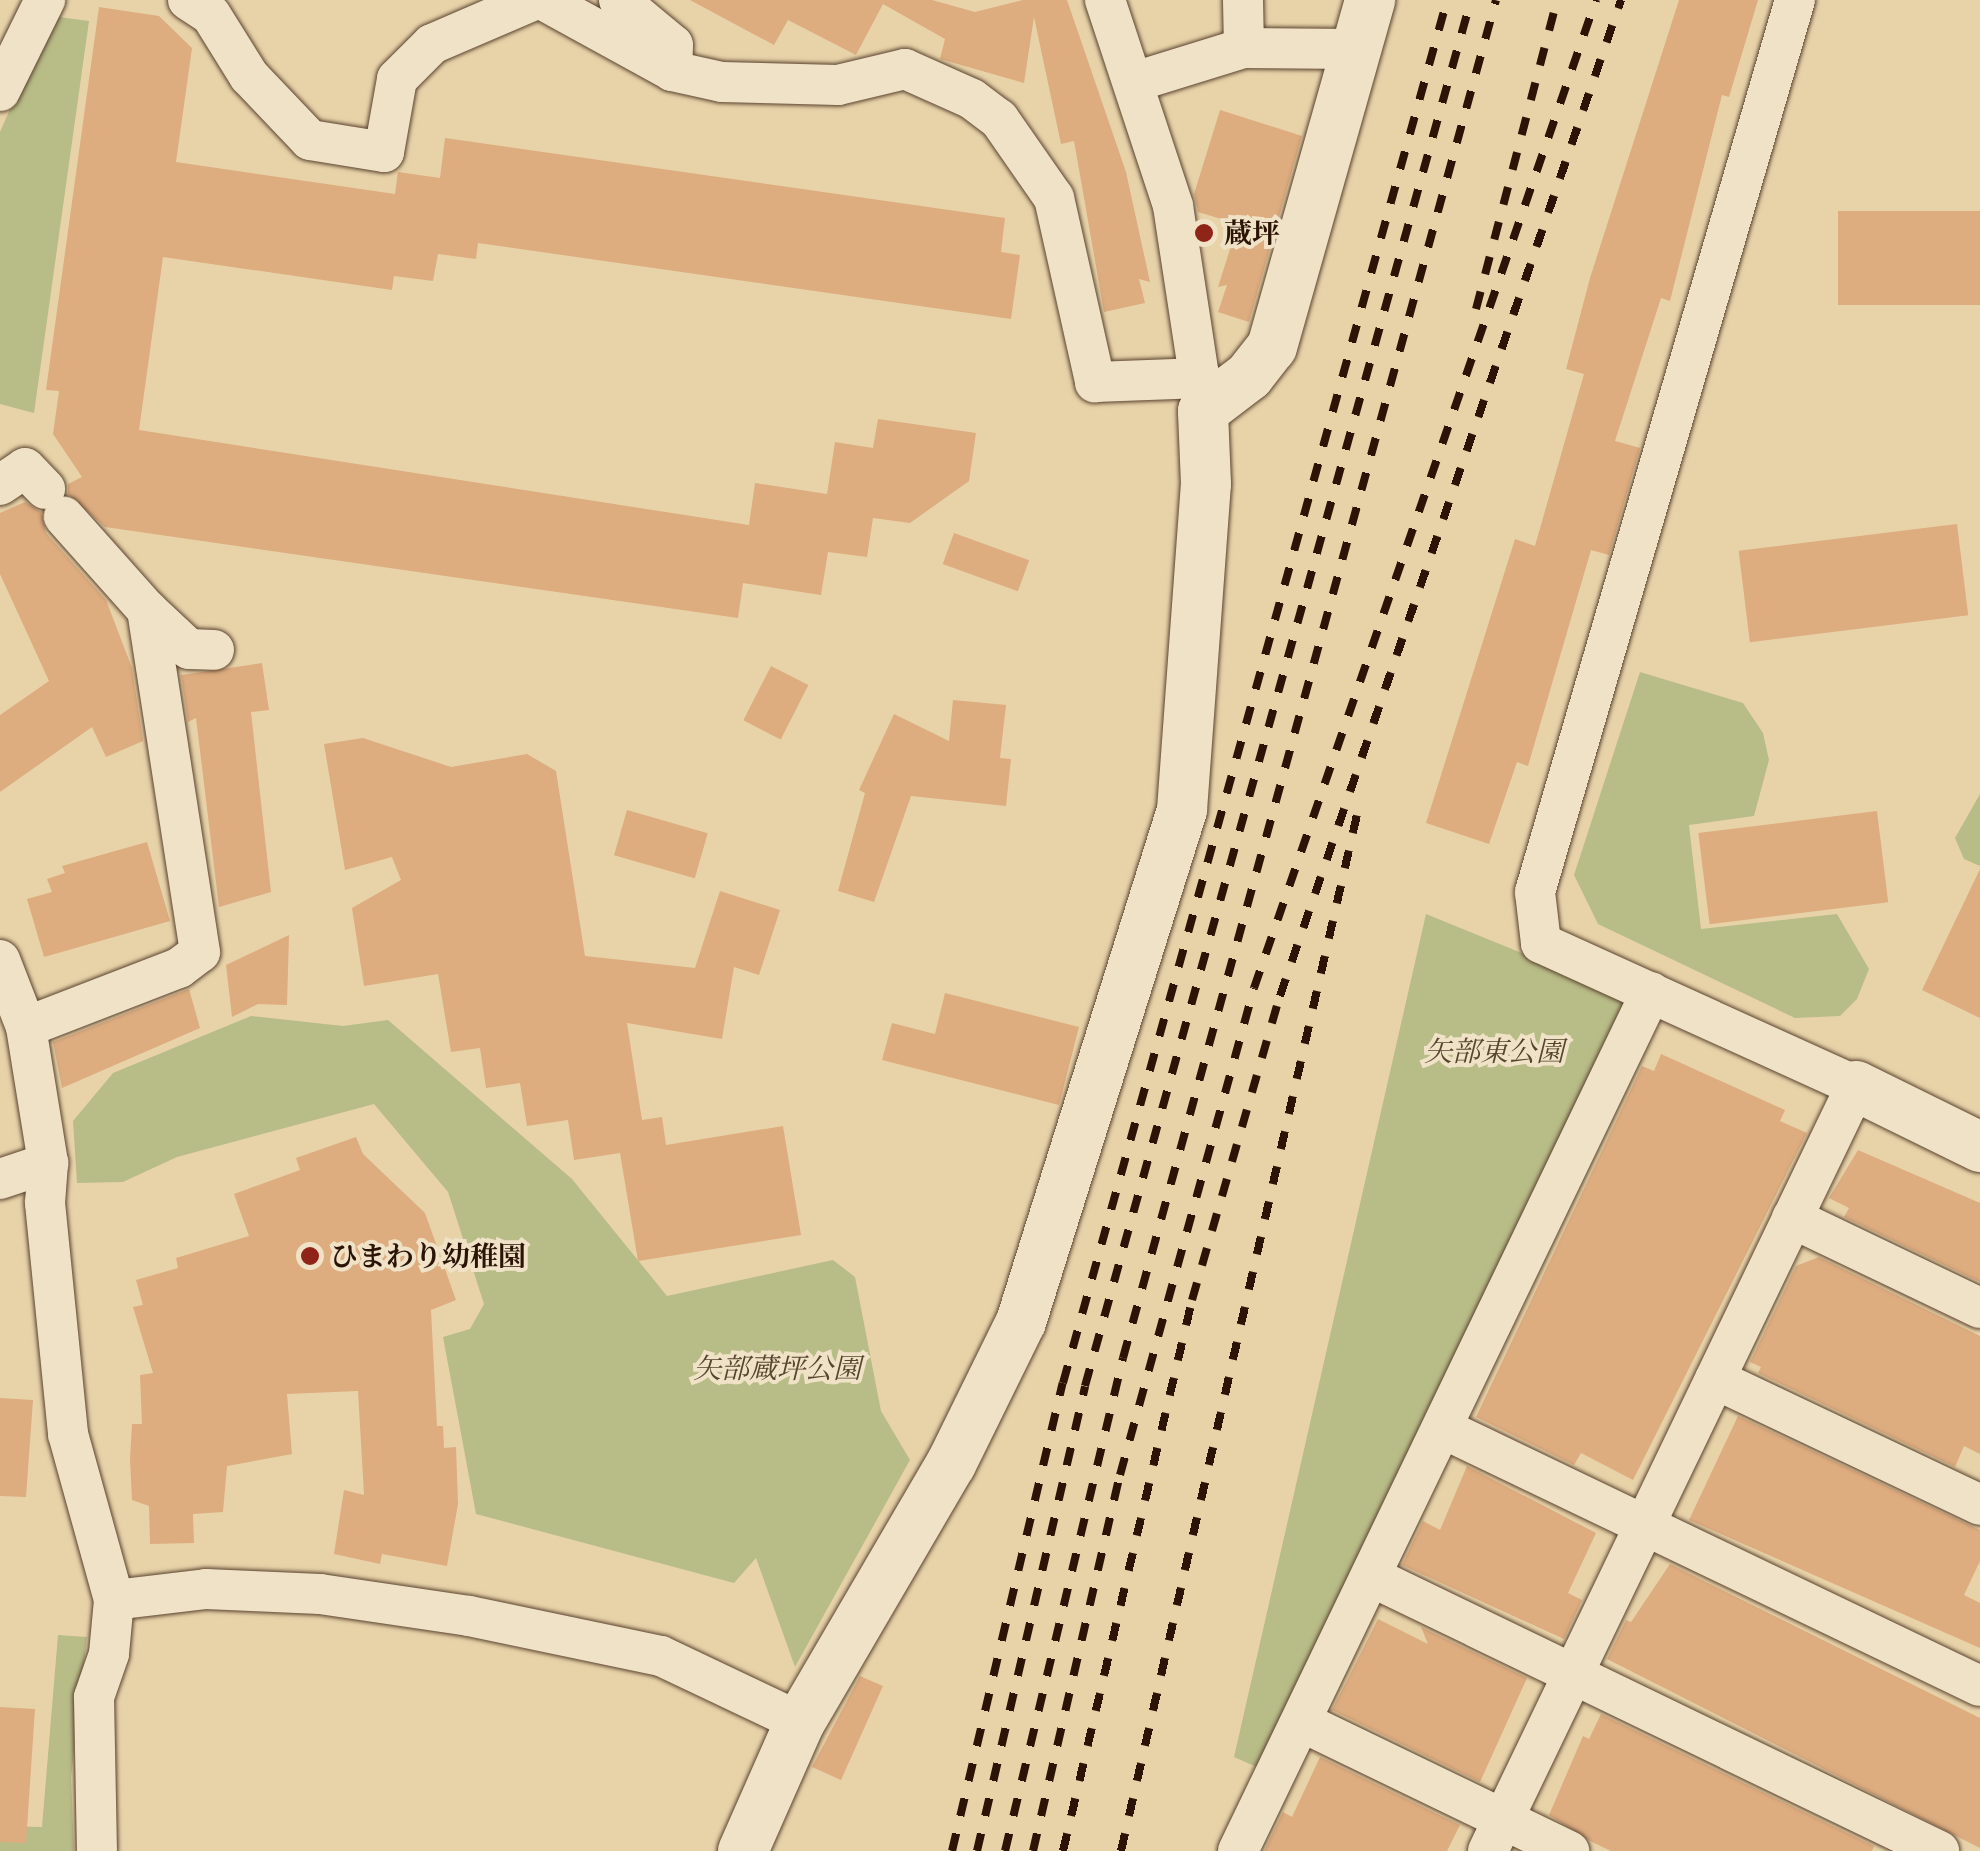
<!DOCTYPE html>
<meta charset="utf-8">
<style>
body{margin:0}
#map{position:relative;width:1980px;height:1851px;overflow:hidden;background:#e8d3a9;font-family:"Libre Caslon Text","Noto Serif JP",serif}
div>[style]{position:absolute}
.green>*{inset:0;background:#b8bc87}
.building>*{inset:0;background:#ddac7f;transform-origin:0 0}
.roads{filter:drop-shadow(0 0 2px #5a432f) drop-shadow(0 0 2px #5a432f)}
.minor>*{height:40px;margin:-20px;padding:0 20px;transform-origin:20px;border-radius:20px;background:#f0e2c7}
.tertiary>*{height:50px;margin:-25px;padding:0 25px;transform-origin:25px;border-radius:25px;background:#f0e2c7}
.rail>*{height:8px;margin-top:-4px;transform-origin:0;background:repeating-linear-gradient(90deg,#2b1306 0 18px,transparent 0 36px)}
.dots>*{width:28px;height:28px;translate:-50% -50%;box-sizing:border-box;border:5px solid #f0e2c7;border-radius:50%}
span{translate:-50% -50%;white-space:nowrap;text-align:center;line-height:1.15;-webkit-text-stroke:8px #f0e2c7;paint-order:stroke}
.poi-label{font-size:28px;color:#2b1306;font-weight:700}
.left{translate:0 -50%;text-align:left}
.park-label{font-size:28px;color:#55462d;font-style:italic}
</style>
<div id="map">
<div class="green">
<i style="clip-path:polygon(51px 16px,89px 21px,34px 413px,0 404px,0 132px)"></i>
<i style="clip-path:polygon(1640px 672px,1743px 703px,1763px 733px,1769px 760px,1754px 816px,1689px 825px,1701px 929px,1837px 914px,1869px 969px,1857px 999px,1840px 1016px,1795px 1018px,1598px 924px,1574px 875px)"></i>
<i style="clip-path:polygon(1980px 794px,1980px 866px,1964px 859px,1955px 838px)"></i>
<i style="clip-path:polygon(1426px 914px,1627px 996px,1259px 1768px,1234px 1757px)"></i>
<i style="clip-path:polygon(251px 1016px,343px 1026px,388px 1020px,572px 1179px,667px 1296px,833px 1260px,855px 1277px,881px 1411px,910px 1460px,795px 1667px,756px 1558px,734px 1583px,476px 1514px,443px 1337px,470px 1329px,484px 1304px,448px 1192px,374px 1104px,177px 1157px,123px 1182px,77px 1183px,73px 1121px,113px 1073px)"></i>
<i style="clip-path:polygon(58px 1635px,87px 1637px,71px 1777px,74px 1851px,0 1851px,0 1826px,42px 1827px)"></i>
</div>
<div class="building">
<i style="clip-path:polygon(690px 0,932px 0,975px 12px,1023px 0,1067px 0,1126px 172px,1150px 282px,1139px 279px,1145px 303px,1104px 312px,1074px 141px,1061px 144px,1034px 17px,1024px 83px,940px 59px,945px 39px,883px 4px,856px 55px,788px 20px,774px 45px)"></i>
<i style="clip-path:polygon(1679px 0,1758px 0,1729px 97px,1722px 95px,1670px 301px,1661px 298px,1615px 441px,1640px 448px,1609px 555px,1591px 550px,1528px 766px,1517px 762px,1489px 844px,1426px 823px,1515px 539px,1535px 546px,1584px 374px,1566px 369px,1590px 278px)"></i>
<i style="clip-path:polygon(99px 7px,159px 16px,192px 48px,176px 162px,395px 194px,398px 172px,440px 178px,445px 138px,1005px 218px,1001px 252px,1020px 255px,1011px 319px,478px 243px,476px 259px,438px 254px,433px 281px,394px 276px,392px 290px,163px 257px,139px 430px,749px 525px,755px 483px,827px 494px,835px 442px,873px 448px,878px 419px,976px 433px,969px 481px,910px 523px,873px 518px,867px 557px,828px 552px,821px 595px,743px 583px,738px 618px,105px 527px,68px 494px,68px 484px,82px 477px,53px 434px,59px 391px,46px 390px)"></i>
<i style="clip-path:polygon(1220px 110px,1302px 136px,1249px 322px,1218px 312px,1227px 285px,1218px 287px,1238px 224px,1198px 212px,1194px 194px)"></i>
<i style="left:1980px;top:211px;width:94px;height:142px;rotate:90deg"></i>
<i style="clip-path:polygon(25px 502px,41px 512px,46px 533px,106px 600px,132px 668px,143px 741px,106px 757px,92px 727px,0 792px,0 715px,49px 681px,0 574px,0 513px)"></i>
<i style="left:1957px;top:524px;width:92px;height:220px;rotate:83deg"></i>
<i style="left:954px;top:533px;width:80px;height:33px;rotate:20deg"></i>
<i style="clip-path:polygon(262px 663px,269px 710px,251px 712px,271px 892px,219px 907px,196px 718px,188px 722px,181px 675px)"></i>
<i style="left:771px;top:666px;width:42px;height:61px;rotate:27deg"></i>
<i style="clip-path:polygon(953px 700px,1006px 705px,1000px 758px,1011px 759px,1006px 806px,911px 796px,874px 902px,838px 891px,865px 793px,859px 790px,894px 714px,949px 741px)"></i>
<i style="clip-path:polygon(363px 738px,451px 767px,527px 754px,556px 771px,585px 956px,695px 968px,720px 891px,780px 910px,759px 975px,734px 967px,722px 1039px,627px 1023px,642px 1120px,662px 1117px,666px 1145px,783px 1126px,801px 1235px,638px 1261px,620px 1153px,574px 1160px,568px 1120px,527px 1126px,520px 1083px,486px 1088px,480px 1048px,451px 1052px,438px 974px,364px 986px,352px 908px,401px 880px,392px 857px,345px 870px,324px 744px)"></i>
<i style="left:627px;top:810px;width:84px;height:47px;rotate:16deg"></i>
<i style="left:1877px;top:811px;width:92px;height:180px;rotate:83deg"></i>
<i style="clip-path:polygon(147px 842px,170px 921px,44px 957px,27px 899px,52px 892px,47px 879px,65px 873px,62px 866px)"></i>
<i style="clip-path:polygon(1980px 869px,1980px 1018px,1922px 990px)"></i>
<i style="clip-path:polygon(289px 935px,287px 1005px,258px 1004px,232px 1017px,226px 965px)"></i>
<i style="clip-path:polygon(189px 989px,200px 1028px,62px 1088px,53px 1042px)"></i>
<i style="clip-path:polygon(945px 993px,1079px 1027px,1059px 1105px,882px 1060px,892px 1023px,935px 1034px)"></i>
<i style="clip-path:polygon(1661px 1054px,1785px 1110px,1780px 1121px,1807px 1133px,1633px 1480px,1581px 1453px,1574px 1465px,1476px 1417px,1642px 1066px,1654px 1071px)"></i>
<i style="clip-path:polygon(356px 1137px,363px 1154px,425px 1213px,456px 1300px,431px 1310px,437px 1426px,443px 1426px,444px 1448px,456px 1447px,458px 1504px,447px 1566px,382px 1554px,380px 1564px,334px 1554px,344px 1490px,364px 1495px,358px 1391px,287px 1394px,292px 1454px,227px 1466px,223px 1512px,193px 1514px,194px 1543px,150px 1544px,149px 1506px,132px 1500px,130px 1459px,132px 1424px,142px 1424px,140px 1375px,153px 1373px,133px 1307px,143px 1305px,136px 1280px,178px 1268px,176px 1258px,249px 1236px,234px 1194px,300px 1170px,296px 1158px)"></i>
<i style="clip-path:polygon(1858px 1150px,1980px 1203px,1980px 1282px,1844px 1217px,1849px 1208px,1829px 1198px)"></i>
<i style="clip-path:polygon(1819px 1257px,1980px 1336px,1980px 1454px,1964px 1446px,1955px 1467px,1758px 1373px,1761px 1367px,1750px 1362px,1796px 1266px)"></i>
<i style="clip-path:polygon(0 1398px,33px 1400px,26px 1497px,0 1496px)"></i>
<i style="clip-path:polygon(1738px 1416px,1980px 1530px,1980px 1561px,1964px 1595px,1980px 1603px,1980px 1648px,1689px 1520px)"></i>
<i style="clip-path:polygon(1467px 1466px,1596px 1533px,1568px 1593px,1582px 1600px,1564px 1639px,1402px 1565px,1423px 1521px,1440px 1530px)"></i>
<i style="clip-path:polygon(1670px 1564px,1980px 1718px,1980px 1848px,1607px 1659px,1626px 1620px,1631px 1622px)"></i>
<i style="clip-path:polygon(1378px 1619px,1428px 1644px,1421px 1627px,1527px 1678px,1480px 1782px,1332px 1710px)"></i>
<i style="clip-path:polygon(860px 1676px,883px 1686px,841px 1780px,812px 1767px)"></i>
<i style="clip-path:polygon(0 1707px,35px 1709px,26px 1843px,0 1842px)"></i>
<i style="clip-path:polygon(1601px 1714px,1874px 1846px,1872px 1851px,1611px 1851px,1590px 1841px,1549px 1815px,1583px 1736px,1589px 1739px)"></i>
<i style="clip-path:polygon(1320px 1757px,1460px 1825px,1447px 1851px,1264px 1851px,1283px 1812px,1292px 1817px)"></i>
</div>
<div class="roads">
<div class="minor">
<i style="left:188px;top:0;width:27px;rotate:33deg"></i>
<i style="left:211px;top:15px;width:72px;rotate:58.1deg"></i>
<i style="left:249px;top:76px;width:88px;rotate:46.4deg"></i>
<i style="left:310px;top:140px;width:75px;rotate:9.2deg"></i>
<i style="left:384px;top:152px;width:74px;rotate:-79.9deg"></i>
<i style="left:397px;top:79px;width:49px;rotate:-45deg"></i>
<i style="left:432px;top:44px;width:111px;rotate:-23.3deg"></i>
<i style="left:543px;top:0;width:147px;rotate:28.8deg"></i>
<i style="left:672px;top:71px;width:51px;rotate:12.4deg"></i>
<i style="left:722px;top:82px;width:116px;rotate:1.5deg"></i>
<i style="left:838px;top:85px;width:69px;rotate:-13.4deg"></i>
<i style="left:905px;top:69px;width:73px;rotate:24.1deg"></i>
<i style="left:972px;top:99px;width:34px;rotate:37deg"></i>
<i style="left:999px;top:119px;width:96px;rotate:55.2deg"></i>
<i style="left:1054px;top:198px;width:189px;rotate:77.4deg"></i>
<i style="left:1095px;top:382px;width:106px;rotate:-2.2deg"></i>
<i style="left:619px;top:0;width:70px;rotate:39.8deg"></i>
<i style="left:673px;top:45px;width:26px;rotate:92deg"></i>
<i style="left:1105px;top:0;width:217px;rotate:71.7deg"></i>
<i style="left:1173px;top:206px;width:198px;rotate:81.3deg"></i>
<i style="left:1244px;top:48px;width:109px;rotate:0.5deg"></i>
<i style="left:1134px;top:82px;width:115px;rotate:-17.2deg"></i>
<i style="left:1244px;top:48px;width:48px;rotate:-91.2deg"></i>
<i style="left:0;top:91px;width:102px;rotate:-63.7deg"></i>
<i style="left:0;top:485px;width:30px;rotate:-34deg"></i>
<i style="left:25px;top:468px;width:29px;rotate:46deg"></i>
<i style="left:147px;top:610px;width:57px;rotate:42.9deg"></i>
<i style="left:189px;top:649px;width:25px;rotate:2deg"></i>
<i style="left:0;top:960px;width:72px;rotate:68.8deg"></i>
<i style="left:26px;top:1027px;width:138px;rotate:80.8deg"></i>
<i style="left:48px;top:1163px;width:40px;rotate:94.3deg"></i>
<i style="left:45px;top:1203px;width:232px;rotate:84.3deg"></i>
<i style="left:68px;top:1434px;width:172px;rotate:74.5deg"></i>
<i style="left:114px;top:1600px;width:54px;rotate:95.3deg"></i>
<i style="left:109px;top:1654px;width:46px;rotate:109.2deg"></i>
<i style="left:94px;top:1697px;width:154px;rotate:88.9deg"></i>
<i style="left:26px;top:1027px;width:164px;rotate:-21.1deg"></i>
<i style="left:179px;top:968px;width:26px;rotate:-37deg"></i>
<i style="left:200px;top:952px;width:346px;rotate:-98.8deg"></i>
<i style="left:147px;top:610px;width:125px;rotate:-131.7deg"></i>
<i style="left:0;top:1179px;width:51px;rotate:-18.4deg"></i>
<i style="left:1792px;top:1218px;width:208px;rotate:25.6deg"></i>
<i style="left:1715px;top:1379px;width:293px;rotate:25.4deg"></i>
<i style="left:1444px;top:1429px;width:594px;rotate:25.62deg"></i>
<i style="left:1372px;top:1577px;width:630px;rotate:25.79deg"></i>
<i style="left:114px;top:1600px;width:93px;rotate:-6.8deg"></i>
<i style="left:206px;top:1589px;width:114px;rotate:2.5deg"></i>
<i style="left:320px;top:1594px;width:151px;rotate:8.4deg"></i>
<i style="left:469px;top:1616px;width:196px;rotate:11.8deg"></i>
<i style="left:661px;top:1656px;width:154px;rotate:25.4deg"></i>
<i style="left:1302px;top:1722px;width:297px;rotate:25.8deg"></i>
<i style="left:1238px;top:1851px;width:953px;rotate:-64.32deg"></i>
<i style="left:1488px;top:1851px;width:849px;rotate:-64.31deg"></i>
<i style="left:1856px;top:1086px;width:346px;rotate:-155.6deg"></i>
<i style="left:1541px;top:943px;width:51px;rotate:-96.7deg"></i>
<i style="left:1535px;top:892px;width:929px;rotate:-73.75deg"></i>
</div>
<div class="tertiary">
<i style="left:1856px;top:1086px;width:138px;rotate:26.2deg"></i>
<i style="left:743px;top:1851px;width:141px;rotate:-66.2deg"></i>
<i style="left:800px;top:1722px;width:299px;rotate:-59.7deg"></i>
<i style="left:951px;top:1464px;width:158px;rotate:-63.8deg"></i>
<i style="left:1021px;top:1322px;width:537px;rotate:-72.54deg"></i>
<i style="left:1182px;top:810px;width:327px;rotate:-85.8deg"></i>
<i style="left:1206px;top:484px;width:73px;rotate:-92.4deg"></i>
<i style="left:1203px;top:411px;width:58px;rotate:-37.3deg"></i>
<i style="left:1249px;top:376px;width:37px;rotate:-52deg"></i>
<i style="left:1272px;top:347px;width:361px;rotate:-74.2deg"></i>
</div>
</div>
<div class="rail">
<i style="left:1476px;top:309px;width:319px;rotate:-75.3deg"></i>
<i style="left:952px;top:1851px;width:481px;rotate:-76.7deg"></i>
<i style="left:1063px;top:1383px;width:1435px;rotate:-74.48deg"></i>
<i style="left:977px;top:1851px;width:477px;rotate:-76.9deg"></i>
<i style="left:1085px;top:1386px;width:1439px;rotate:-74.44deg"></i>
<i style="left:1005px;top:1851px;width:507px;rotate:-76.54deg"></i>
<i style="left:1123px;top:1358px;width:1408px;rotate:-74.64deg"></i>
<i style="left:1033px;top:1851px;width:386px;rotate:-77deg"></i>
<i style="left:1120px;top:1475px;width:505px;rotate:-74.62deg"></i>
<i style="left:1254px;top:988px;width:1046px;rotate:-70.91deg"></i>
<i style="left:1063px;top:1851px;width:566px;rotate:-76.82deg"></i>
<i style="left:1192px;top:1300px;width:316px;rotate:-73.9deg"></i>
<i style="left:1280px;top:996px;width:1053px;rotate:-71.1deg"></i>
<i style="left:1121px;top:1851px;width:1072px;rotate:-77.17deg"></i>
</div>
<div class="dots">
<i style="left:1204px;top:233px;background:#8f2418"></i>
<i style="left:310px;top:1256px;background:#8f2418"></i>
</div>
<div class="poi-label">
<span class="left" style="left:1224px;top:233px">蔵坪</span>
<span class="left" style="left:330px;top:1256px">ひまわり幼稚園</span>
</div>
<div class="park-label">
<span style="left:1494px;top:1051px">矢部東公園</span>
<span style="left:777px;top:1368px">矢部蔵坪公園</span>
</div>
</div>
